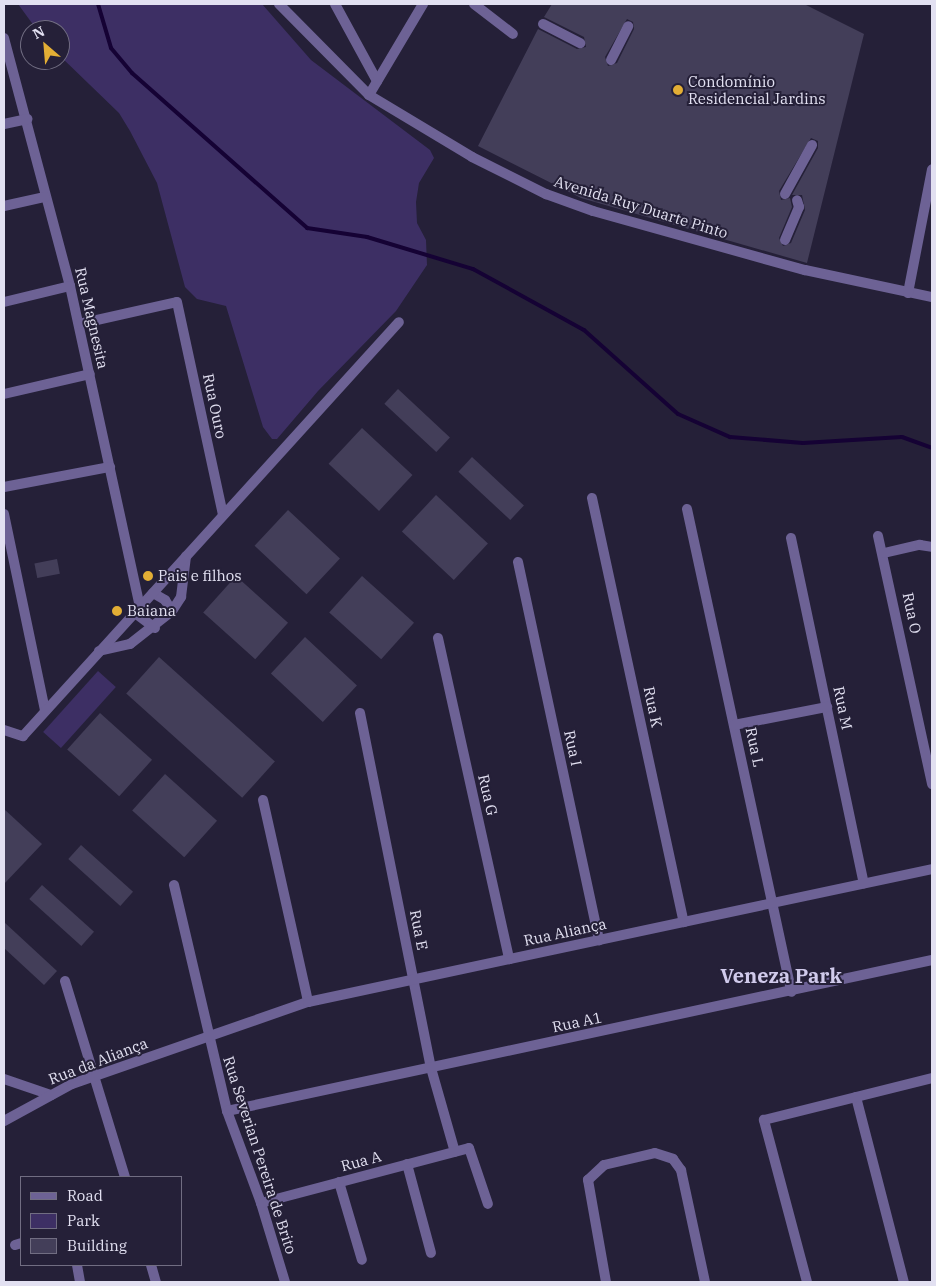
<!DOCTYPE html>
<meta charset="utf-8">
<style>
body{margin:0}
#map{position:relative;width:936px;height:1286px;overflow:hidden;background:#252038;font-family:"IBM Plex Serif",serif}
div>[style]{position:absolute}
.green>*{inset:0;background:#3d2f64;transform-origin:0 0}
.stream>*{height:4px;margin:-2px;padding:0 2px;transform-origin:2px;border-radius:2px;background:#150234}
.building>*{inset:0;background:#433e59;transform-origin:0 0}
.minor>*{height:10px;margin:-5px;padding:0 5px;transform-origin:5px;border-radius:5px;background:#6d6295}
.dots>*{width:14px;height:14px;translate:-50% -50%;box-sizing:border-box;border:2px solid #252038;border-radius:50%}
span{translate:-50% -50%;white-space:nowrap;text-align:center;line-height:1.15;-webkit-text-stroke:4px #252038;paint-order:stroke}
.poi-label{font-size:15px;color:#e2e0f1}
.left{translate:0 -50%;text-align:left}
.street-label{font-size:15px;color:#e2e0f1}
.district-label{font-size:20px;color:#d0caeb;font-weight:700}
.frame{position:absolute;inset:0;border:5px solid #e2e0f1;pointer-events:none}
.legend{position:absolute;left:20px;top:1176px;width:162px;height:90px;box-sizing:border-box;background:#252038;border:1px solid #716d82;margin:0;padding:6px 9px;list-style:none;font-size:15px;color:#e2e0f1}
.legend li{display:flex;align-items:center;gap:10px;height:25px}
.legend b{width:25px;border:1px solid #716d82}
.north{position:absolute;left:20px;top:20px;width:50px;height:50px;box-sizing:border-box;background:#252038;border:1px solid #716d82;border-radius:50%;rotate:333deg;font-size:14px;font-weight:700;line-height:20px;text-align:center;color:#e2e0f1}
.north::after{content:'';display:block;margin:auto;width:18px;height:22px;background:#e3ae35;clip-path:polygon(50% 0,100% 100%,50% 72%,0 100%)}
</style>
<div id="map">
<div class="green">
<i style="clip-path:polygon(18px 4px,262px 4px,311px 60px,430px 150px,434px 158px,419px 183px,416px 202px,417px 223px,426px 240px,427px 265px,396px 311px,318px 391px,277px 439px,272px 439px,263px 427px,226px 306px,197px 299px,185px 287px,157px 183px,130px 131px,119px 113px,60px 56px,60px 30px,37px 30px)"></i>
<i style="left:98px;top:671px;width:24px;height:82px;rotate:42deg"></i>
</div>
<div class="stream">
<i style="left:98px;top:4px;width:46px;rotate:73.5deg"></i>
<i style="left:111px;top:48px;width:33px;rotate:50deg"></i>
<i style="left:132px;top:73px;width:234px;rotate:41.5deg"></i>
<i style="left:307px;top:228px;width:61px;rotate:8.5deg"></i>
<i style="left:367px;top:237px;width:111px;rotate:16.8deg"></i>
<i style="left:473px;top:269px;width:127px;rotate:28.8deg"></i>
<i style="left:584px;top:330px;width:126px;rotate:41.8deg"></i>
<i style="left:678px;top:414px;width:57px;rotate:23.9deg"></i>
<i style="left:730px;top:437px;width:73px;rotate:4.7deg"></i>
<i style="left:803px;top:443px;width:99px;rotate:-3.5deg"></i>
<i style="left:902px;top:437px;width:32px;rotate:20deg"></i>
</div>
<div class="building">
<i style="clip-path:polygon(evenodd,552px 4px,804px 4px,864px 34px,807px 263px,581px 198px,478px 146px,538px 29px,577px 49px,586px 47px,584px 37px,544px 17px,552px 4px,627px 19px,633px 22px,634px 29px,617px 63px,608px 66px,605px 57px,627px 19px,552px 4px,811px 138px,818px 141px,818px 148px,792px 195px,802px 195px,805px 210px,791px 243px,783px 246px,779px 238px,792px 207px,790px 198px,781px 200px,779px 191px,811px 138px)"></i>
<i style="left:398px;top:389px;width:71px;height:20px;rotate:43deg"></i>
<i style="left:362px;top:428px;width:69px;height:49px;rotate:43deg"></i>
<i style="left:472px;top:457px;width:71px;height:20px;rotate:43deg"></i>
<i style="left:436px;top:495px;width:71px;height:50px;rotate:43deg"></i>
<i style="left:288px;top:510px;width:71px;height:49px;rotate:43deg"></i>
<i style="left:57px;top:559px;width:15px;height:23px;rotate:79deg"></i>
<i style="left:236px;top:576px;width:70px;height:49px;rotate:42deg"></i>
<i style="left:362px;top:576px;width:70px;height:49px;rotate:42deg"></i>
<i style="left:305px;top:637px;width:71px;height:50px;rotate:43deg"></i>
<i style="left:159px;top:657px;width:156px;height:49px;rotate:42deg"></i>
<i style="left:100px;top:713px;width:70px;height:49px;rotate:42deg"></i>
<i style="left:165px;top:774px;width:70px;height:49px;rotate:42deg"></i>
<i style="clip-path:polygon(4px 809px,42px 844px,4px 884px)"></i>
<i style="left:81px;top:845px;width:70px;height:19px;rotate:42deg"></i>
<i style="left:42px;top:885px;width:70px;height:19px;rotate:42deg"></i>
<i style="clip-path:polygon(4px 922px,57px 971px,44px 985px,4px 948px)"></i>
</div>
<div class="minor">
<i style="left:279px;top:4px;width:128px;rotate:45.3deg"></i>
<i style="left:369px;top:95px;width:120px;rotate:31deg"></i>
<i style="left:472px;top:157px;width:83px;rotate:26.6deg"></i>
<i style="left:546px;top:194px;width:50px;rotate:19.9deg"></i>
<i style="left:593px;top:211px;width:220px;rotate:15.6deg"></i>
<i style="left:805px;top:270px;width:130px;rotate:12deg"></i>
<i style="left:335px;top:4px;width:88px;rotate:61.4deg"></i>
<i style="left:474px;top:4px;width:49px;rotate:37.6deg"></i>
<i style="left:543px;top:24px;width:42px;rotate:27.2deg"></i>
<i style="left:4px;top:38px;width:257px;rotate:75.1deg"></i>
<i style="left:70px;top:286px;width:329px;rotate:77.7deg"></i>
<i style="left:611px;top:60px;width:38px;rotate:-63deg"></i>
<i style="left:369px;top:95px;width:106px;rotate:-59.3deg"></i>
<i style="left:4px;top:124px;width:24px;rotate:-12deg"></i>
<i style="left:785px;top:194px;width:56px;rotate:-61.1deg"></i>
<i style="left:4px;top:206px;width:42px;rotate:-12.4deg"></i>
<i style="left:785px;top:240px;width:36px;rotate:-67deg"></i>
<i style="left:799px;top:207px;width:7px;rotate:-106deg"></i>
<i style="left:908px;top:293px;width:126px;rotate:-79deg"></i>
<i style="left:4px;top:302px;width:68px;rotate:-13.6deg"></i>
<i style="left:79px;top:324px;width:100px;rotate:-12.7deg"></i>
<i style="left:177px;top:302px;width:218px;rotate:77.8deg"></i>
<i style="left:4px;top:394px;width:88px;rotate:-13.1deg"></i>
<i style="left:4px;top:487px;width:108px;rotate:-10.7deg"></i>
<i style="left:592px;top:498px;width:434px;rotate:77.8deg"></i>
<i style="left:687px;top:509px;width:494px;rotate:77.8deg"></i>
<i style="left:4px;top:514px;width:201px;rotate:78.2deg"></i>
<i style="left:878px;top:536px;width:254px;rotate:77.7deg"></i>
<i style="left:791px;top:538px;width:353px;rotate:78.1deg"></i>
<i style="left:884px;top:553px;width:37px;rotate:-13deg"></i>
<i style="left:920px;top:545px;width:12px;rotate:9deg"></i>
<i style="left:518px;top:562px;width:387px;rotate:77.9deg"></i>
<i style="left:153px;top:593px;width:14px;rotate:30deg"></i>
<i style="left:165px;top:600px;width:13px;rotate:58deg"></i>
<i style="left:135px;top:613px;width:25px;rotate:37deg"></i>
<i style="left:438px;top:638px;width:329px;rotate:77.5deg"></i>
<i style="left:99px;top:651px;width:32px;rotate:-13deg"></i>
<i style="left:130px;top:644px;width:53px;rotate:-38.2deg"></i>
<i style="left:172px;top:611px;width:17px;rotate:-57deg"></i>
<i style="left:181px;top:597px;width:41px;rotate:-83deg"></i>
<i style="left:360px;top:713px;width:362px;rotate:78.7deg"></i>
<i style="left:431px;top:1068px;width:87px;rotate:74.1deg"></i>
<i style="left:734px;top:725px;width:95px;rotate:-11deg"></i>
<i style="left:4px;top:730px;width:20px;rotate:18deg"></i>
<i style="left:23px;top:736px;width:559px;rotate:-47.75deg"></i>
<i style="left:263px;top:800px;width:207px;rotate:77.4deg"></i>
<i style="left:174px;top:885px;width:232px;rotate:76.8deg"></i>
<i style="left:227px;top:1111px;width:98px;rotate:69.7deg"></i>
<i style="left:261px;top:1203px;width:83px;rotate:73.1deg"></i>
<i style="left:65px;top:981px;width:205px;rotate:73deg"></i>
<i style="left:4px;top:1079px;width:50px;rotate:18.8deg"></i>
<i style="left:856px;top:1097px;width:191px;rotate:75.5deg"></i>
<i style="left:227px;top:1111px;width:721px;rotate:-12.09deg"></i>
<i style="left:4px;top:1121px;width:77px;rotate:-28.6deg"></i>
<i style="left:72px;top:1084px;width:250px;rotate:-19.2deg"></i>
<i style="left:308px;top:1002px;width:638px;rotate:-12.03deg"></i>
<i style="left:407px;top:1164px;width:92px;rotate:74.9deg"></i>
<i style="left:339px;top:1182px;width:81px;rotate:73.6deg"></i>
<i style="left:261px;top:1203px;width:215px;rotate:-14.8deg"></i>
<i style="left:469px;top:1148px;width:59px;rotate:71.3deg"></i>
<i style="left:15px;top:1245px;width:6px;rotate:-18deg"></i>
<i style="left:77px;top:1265px;width:17px;rotate:80deg"></i>
<i style="left:151px;top:1265px;width:18px;rotate:74deg"></i>
<i style="left:606px;top:1282px;width:104px;rotate:-100deg"></i>
<i style="left:588px;top:1180px;width:22px;rotate:-43deg"></i>
<i style="left:604px;top:1165px;width:52px;rotate:-13.2deg"></i>
<i style="left:655px;top:1153px;width:19px;rotate:18deg"></i>
<i style="left:673px;top:1159px;width:14px;rotate:54deg"></i>
<i style="left:681px;top:1170px;width:115px;rotate:77.9deg"></i>
<i style="left:807px;top:1282px;width:168px;rotate:-104.9deg"></i>
<i style="left:764px;top:1120px;width:173px;rotate:-14deg"></i>
</div>
<div class="dots">
<i style="left:678px;top:90px;background:#e3ae35"></i>
<i style="left:148px;top:576px;background:#e3ae35"></i>
<i style="left:117px;top:611px;background:#e3ae35"></i>
</div>
<div class="poi-label">
<span class="left" style="left:688px;top:90px">Condomínio<br>Residencial Jardins</span>
<span class="left" style="left:158px;top:576px">Pais e filhos</span>
<span class="left" style="left:127px;top:611px">Baiana</span>
</div>
<div class="street-label">
<span style="left:641px;top:207px;rotate:17deg">Avenida Ruy Duarte Pinto</span>
<span style="left:92px;top:318px;rotate:77deg">Rua Magnesita</span>
<span style="left:215px;top:406px;rotate:78deg">Rua Ouro</span>
<span style="left:912px;top:613px;rotate:78deg">Rua O</span>
<span style="left:653px;top:707px;rotate:78deg">Rua K</span>
<span style="left:843px;top:708px;rotate:78deg">Rua M</span>
<span style="left:755px;top:747px;rotate:78deg">Rua L</span>
<span style="left:573px;top:748px;rotate:78deg">Rua I</span>
<span style="left:488px;top:795px;rotate:77deg">Rua G</span>
<span style="left:419px;top:930px;rotate:79deg">Rua E</span>
<span style="left:565px;top:932px;rotate:-12deg">Rua Aliança</span>
<span style="left:577px;top:1022px;rotate:-12deg">Rua A1</span>
<span style="left:98px;top:1061px;rotate:-21deg">Rua da Aliança</span>
<span style="left:260px;top:1155px;rotate:72deg">Rua Severian Pereira de Brito</span>
<span style="left:361px;top:1161px;rotate:-15deg">Rua A</span>
</div>
<div class="district-label">
<span style="left:781px;top:975px">Veneza Park</span>
</div>
<div class="frame"></div>
<ul class="legend">
<li><b style="height:6px;background:#6d6295"></b>Road</li>
<li><b style="height:14px;background:#3d2f64"></b>Park</li>
<li><b style="height:14px;background:#433e59"></b>Building</li>
</ul>
<div class="north">N</div>
</div>
